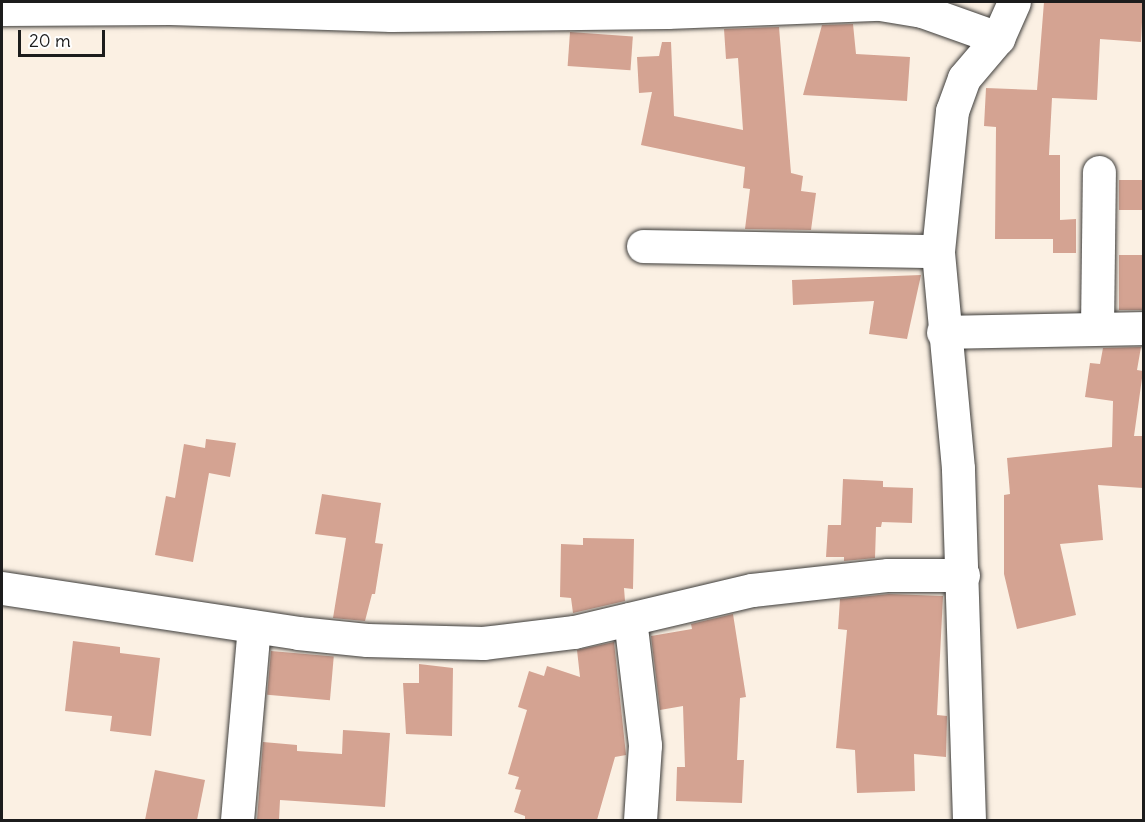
<!DOCTYPE html>
<style>
body{margin:0}
#map{position:relative;width:1145px;height:822px;overflow:hidden;background:#fbf0e3;font-family:Delius,sans-serif}
div>[style]{position:absolute}
.building>*{inset:0;background:#d4a392;transform-origin:0 0}
.roads{filter:drop-shadow(0 0 2px #3d3c3a) drop-shadow(0 0 2px #3d3c3a)}
.minor>*{height:33px;margin:-16.5px;padding:0 16.5px;transform-origin:16.5px;border-radius:16.5px;background:#fff}
span{translate:-50% -50%;white-space:nowrap;text-align:center;line-height:1.15;-webkit-text-stroke:6px #fff;paint-order:stroke}
.frame{position:absolute;inset:0;border:3px solid #1c1c1c;pointer-events:none}
.scale{position:absolute;left:18px;top:30px;width:87px;height:27px;box-sizing:border-box;border:3px solid #1c1c1c;border-top:0;padding-left:8px;font-size:18px;line-height:21px;white-space:nowrap;color:#1c1c1c;-webkit-text-stroke:4px #fff;paint-order:stroke}
</style>
<div id="map">
<div class="building">
<i style="clip-path:polygon(1044px 2px,1143px 2px,1141px 42px,1100px 39px,1097px 100px,1052px 98px,1049px 155px,1060px 155px,1060px 220px,1076px 219px,1076px 253px,1053px 253px,1053px 239px,995px 239px,996px 127px,984px 126px,986px 88px,1037px 90px)"></i>
<i style="clip-path:polygon(853px 24px,856px 54px,910px 57px,907px 101px,803px 95px,822px 25px)"></i>
<i style="clip-path:polygon(779px 27px,791px 173px,803px 176px,801px 191px,816px 193px,811px 230px,745px 229px,750px 189px,743px 188px,745px 167px,641px 145px,652px 92px,639px 93px,637px 57px,659px 56px,662px 42px,671px 42px,674px 116px,743px 130px,738px 58px,726px 59px,724px 29px)"></i>
<i style="left:570px;top:32px;width:63px;height:34px;rotate:4deg"></i>
<i style="left:1119px;top:180px;width:24px;height:30px"></i>
<i style="left:1119px;top:255px;width:24px;height:55px"></i>
<i style="clip-path:polygon(921px 275px,907px 339px,869px 334px,874px 301px,793px 305px,792px 280px)"></i>
<i style="clip-path:polygon(1141px 347px,1137px 370px,1143px 371px,1134px 436px,1143px 436px,1143px 488px,1098px 485px,1103px 540px,1060px 544px,1076px 615px,1017px 629px,1004px 574px,1004px 495px,1010px 494px,1007px 458px,1112px 447px,1113px 401px,1085px 397px,1090px 363px,1100px 364px,1103px 348px)"></i>
<i style="clip-path:polygon(206px 439px,236px 443px,230px 477px,209px 473px,193px 562px,155px 555px,166px 496px,175px 498px,184px 444px,205px 448px)"></i>
<i style="clip-path:polygon(843px 479px,883px 481px,883px 487px,913px 488px,912px 523px,882px 522px,881px 527px,876px 527px,875px 558px,844px 561px,844px 557px,826px 557px,828px 525px,841px 525px)"></i>
<i style="clip-path:polygon(322px 494px,381px 503px,375px 543px,383px 544px,375px 594px,372px 594px,365px 621px,333px 618px,346px 538px,315px 534px)"></i>
<i style="clip-path:polygon(583px 538px,634px 539px,633px 589px,624px 588px,625px 601px,573px 613px,571px 598px,560px 597px,561px 544px,583px 545px)"></i>
<i style="clip-path:polygon(889px 594px,943px 596px,937px 715px,947px 716px,946px 757px,914px 754px,915px 791px,857px 793px,855px 750px,836px 748px,847px 630px,838px 629px,840px 599px)"></i>
<i style="clip-path:polygon(733px 614px,746px 697px,740px 698px,737px 760px,744px 760px,742px 803px,676px 801px,677px 767px,685px 767px,683px 706px,660px 710px,651px 636px,692px 629px,691px 624px)"></i>
<i style="clip-path:polygon(73px 641px,120px 647px,120px 653px,160px 658px,151px 736px,110px 731px,112px 716px,65px 711px)"></i>
<i style="clip-path:polygon(614px 642px,626px 755px,615px 757px,597px 820px,525px 820px,525px 816px,514px 812px,521px 790px,515px 789px,519px 777px,508px 774px,527px 710px,518px 707px,529px 671px,544px 676px,547px 666px,580px 677px,577px 650px)"></i>
<i style="left:271px;top:651px;width:63px;height:44px;rotate:5deg"></i>
<i style="clip-path:polygon(419px 664px,453px 668px,452px 736px,406px 734px,403px 683px,419px 683px)"></i>
<i style="clip-path:polygon(343px 730px,390px 733px,385px 807px,280px 800px,279px 820px,257px 820px,263px 742px,297px 745px,297px 751px,342px 754px)"></i>
<i style="clip-path:polygon(155px 770px,205px 780px,197px 820px,145px 820px)"></i>
</div>
<div class="roads">
<div class="minor">
<i style="left:2px;top:9px;width:168px;rotate:-0.3deg"></i>
<i style="left:170px;top:8px;width:221px;rotate:1.8deg"></i>
<i style="left:391px;top:15px;width:276px;rotate:-0.6deg"></i>
<i style="left:667px;top:12px;width:213px;rotate:-2.2deg"></i>
<i style="left:880px;top:4px;width:43px;rotate:9.5deg"></i>
<i style="left:922px;top:11px;width:81px;rotate:19.6deg"></i>
<i style="left:643px;top:246px;width:295px;rotate:1deg"></i>
<i style="left:1097px;top:328px;width:156px;rotate:-89.3deg"></i>
<i style="left:943px;top:332px;width:201px;rotate:-1.1deg"></i>
<i style="left:2px;top:588px;width:299px;rotate:8.6deg"></i>
<i style="left:298px;top:633px;width:69px;rotate:5.8deg"></i>
<i style="left:367px;top:640px;width:116px;rotate:1.5deg"></i>
<i style="left:483px;top:643px;width:92px;rotate:-6.9deg"></i>
<i style="left:574px;top:632px;width:183px;rotate:-13.3deg"></i>
<i style="left:752px;top:590px;width:137px;rotate:-6.3deg"></i>
<i style="left:888px;top:575px;width:75px"></i>
<i style="left:630px;top:619px;width:127px;rotate:83.2deg"></i>
<i style="left:645px;top:745px;width:75px;rotate:93.8deg"></i>
<i style="left:237px;top:820px;width:194px;rotate:-85deg"></i>
<i style="left:969px;top:820px;width:352px;rotate:-91.8deg"></i>
<i style="left:958px;top:468px;width:218px;rotate:-95.3deg"></i>
<i style="left:938px;top:251px;width:141px;rotate:-84.3deg"></i>
<i style="left:952px;top:111px;width:35px;rotate:-70deg"></i>
<i style="left:964px;top:78px;width:52px;rotate:-49.6deg"></i>
<i style="left:998px;top:38px;width:39px;rotate:-66deg"></i>
</div>
</div>
<div class="frame"></div>
<div class="scale">20 m</div>
</div>
